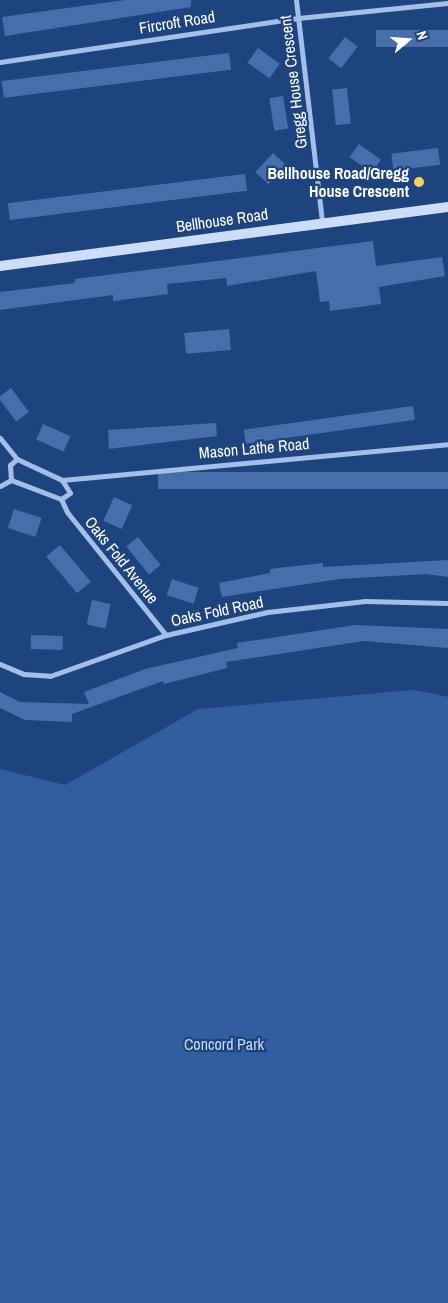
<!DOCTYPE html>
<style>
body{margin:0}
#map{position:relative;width:448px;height:1303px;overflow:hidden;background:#1e4480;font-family:"Archivo Narrow",sans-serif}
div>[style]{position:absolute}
.green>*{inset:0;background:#325d9e}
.building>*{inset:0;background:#466eaa;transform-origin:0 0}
.minor>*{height:5px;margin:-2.5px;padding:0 2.5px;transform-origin:2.5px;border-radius:2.5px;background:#a3bfe8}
.secondary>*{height:10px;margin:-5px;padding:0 5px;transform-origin:5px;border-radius:5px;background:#cdddf7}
.dots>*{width:14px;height:14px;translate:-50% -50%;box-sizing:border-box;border:2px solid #1e4480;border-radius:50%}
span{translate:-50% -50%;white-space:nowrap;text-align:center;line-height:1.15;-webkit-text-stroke:4.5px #1e4480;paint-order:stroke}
.street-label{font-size:16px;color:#fff}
.poi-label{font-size:16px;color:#fff;font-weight:700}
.right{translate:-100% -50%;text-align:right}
.park-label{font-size:16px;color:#c7daf6}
.north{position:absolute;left:383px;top:15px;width:50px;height:50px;-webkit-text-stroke:4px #1e4480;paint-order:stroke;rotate:72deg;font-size:14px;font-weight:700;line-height:20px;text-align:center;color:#fff}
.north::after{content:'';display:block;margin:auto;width:18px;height:22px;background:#fff;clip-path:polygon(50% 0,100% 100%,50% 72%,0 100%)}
</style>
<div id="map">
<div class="green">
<i style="clip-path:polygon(414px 690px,448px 697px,448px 1303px,0 1303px,0 769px,65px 785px,198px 709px)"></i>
</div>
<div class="building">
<i style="clip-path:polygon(125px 0,191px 0,191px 7px,5px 36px,2px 17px)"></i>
<i style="left:448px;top:30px;width:17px;height:72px;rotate:90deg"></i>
<i style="left:345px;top:37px;width:16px;height:27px;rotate:38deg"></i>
<i style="left:258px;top:48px;width:27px;height:18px;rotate:36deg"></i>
<i style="left:229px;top:53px;width:17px;height:229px;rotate:83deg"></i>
<i style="left:347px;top:88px;width:36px;height:15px;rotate:84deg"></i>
<i style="left:283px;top:96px;width:33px;height:14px;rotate:81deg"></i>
<i style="left:359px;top:144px;width:27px;height:16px;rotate:36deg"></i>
<i style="left:438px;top:148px;width:17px;height:47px;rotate:83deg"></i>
<i style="left:273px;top:153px;width:18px;height:26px;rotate:43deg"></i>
<i style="left:245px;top:174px;width:17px;height:239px;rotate:83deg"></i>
<i style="clip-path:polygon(373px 241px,376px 266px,442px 257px,445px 276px,379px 287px,381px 304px,330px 311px,329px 301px,320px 302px,316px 271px,227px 286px,226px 278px,167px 284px,168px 294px,113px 301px,113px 295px,0 310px,0 292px,75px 283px,75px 279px)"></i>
<i style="left:229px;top:329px;width:21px;height:45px;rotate:85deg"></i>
<i style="left:11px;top:388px;width:30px;height:16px;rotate:53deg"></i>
<i style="left:413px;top:406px;width:14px;height:171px;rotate:82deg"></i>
<i style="clip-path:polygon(216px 423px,217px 436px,109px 449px,108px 430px)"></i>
<i style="left:43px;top:424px;width:30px;height:17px;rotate:24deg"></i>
<i style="left:448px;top:472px;width:17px;height:290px;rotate:90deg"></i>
<i style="left:114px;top:497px;width:20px;height:26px;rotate:24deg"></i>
<i style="left:14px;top:509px;width:29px;height:20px;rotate:18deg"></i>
<i style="left:138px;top:537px;width:36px;height:15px;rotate:51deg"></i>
<i style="left:60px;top:545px;width:48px;height:18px;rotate:50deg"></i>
<i style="clip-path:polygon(448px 560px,448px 577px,426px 574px,340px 579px,222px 597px,219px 583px,270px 573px,270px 569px,323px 563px,323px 567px)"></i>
<i style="left:172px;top:579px;width:28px;height:17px;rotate:18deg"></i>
<i style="left:92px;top:600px;width:19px;height:25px;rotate:12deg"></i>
<i style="clip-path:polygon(355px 625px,448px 629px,448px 648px,364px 641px,226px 662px,227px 668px,164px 684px,163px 681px,72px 714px,72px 722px,25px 720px,0 708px,0 692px,20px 702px,89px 704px,84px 692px,145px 669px,238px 648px,237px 643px)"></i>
<i style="left:31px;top:635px;width:32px;height:14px;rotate:2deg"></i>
</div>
<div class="minor">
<i style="left:296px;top:0;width:224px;rotate:83.3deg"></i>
<i style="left:0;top:62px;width:301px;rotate:-8.4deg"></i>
<i style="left:298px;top:18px;width:151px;rotate:-5.7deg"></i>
<i style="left:0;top:438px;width:27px;rotate:51deg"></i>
<i style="left:17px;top:459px;width:50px;rotate:25deg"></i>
<i style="left:62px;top:480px;width:15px;rotate:58deg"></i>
<i style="left:70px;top:493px;width:11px;rotate:146deg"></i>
<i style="left:61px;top:499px;width:53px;rotate:-159.2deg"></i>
<i style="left:11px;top:480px;width:15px;rotate:-94deg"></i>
<i style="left:10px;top:465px;width:9px;rotate:-41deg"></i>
<i style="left:62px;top:480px;width:388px;rotate:-5.3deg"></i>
<i style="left:0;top:486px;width:13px;rotate:-29deg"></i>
<i style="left:61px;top:499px;width:14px;rotate:65deg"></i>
<i style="left:67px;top:512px;width:158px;rotate:51.2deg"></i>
<i style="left:0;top:664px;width:26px;rotate:23deg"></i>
<i style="left:24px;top:674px;width:26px;rotate:4deg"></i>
<i style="left:50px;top:676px;width:123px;rotate:-19.5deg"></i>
<i style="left:166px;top:635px;width:104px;rotate:-12.8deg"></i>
<i style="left:267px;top:612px;width:99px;rotate:-6.4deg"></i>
<i style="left:365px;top:601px;width:83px;rotate:1.4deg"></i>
</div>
<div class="secondary">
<i style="left:0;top:266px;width:452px;rotate:-7.5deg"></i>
</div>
<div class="dots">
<i style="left:419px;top:182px;background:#f7d362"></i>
</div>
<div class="street-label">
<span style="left:177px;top:22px;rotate:-9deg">Fircroft Road</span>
<span style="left:293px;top:82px;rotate:-97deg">Gregg House Crescent</span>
<span style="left:222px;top:220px;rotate:-8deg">Bellhouse Road</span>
<span style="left:254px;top:448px;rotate:-5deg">Mason Lathe Road</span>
<span style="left:122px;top:560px;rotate:51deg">Oaks Fold Avenue</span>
<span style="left:217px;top:611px;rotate:-12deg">Oaks Fold Road</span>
</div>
<div class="poi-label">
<span class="right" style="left:409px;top:182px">Bellhouse Road/Gregg<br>House Crescent</span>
</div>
<div class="park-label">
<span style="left:224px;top:1044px">Concord Park</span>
</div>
<div class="north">N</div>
</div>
